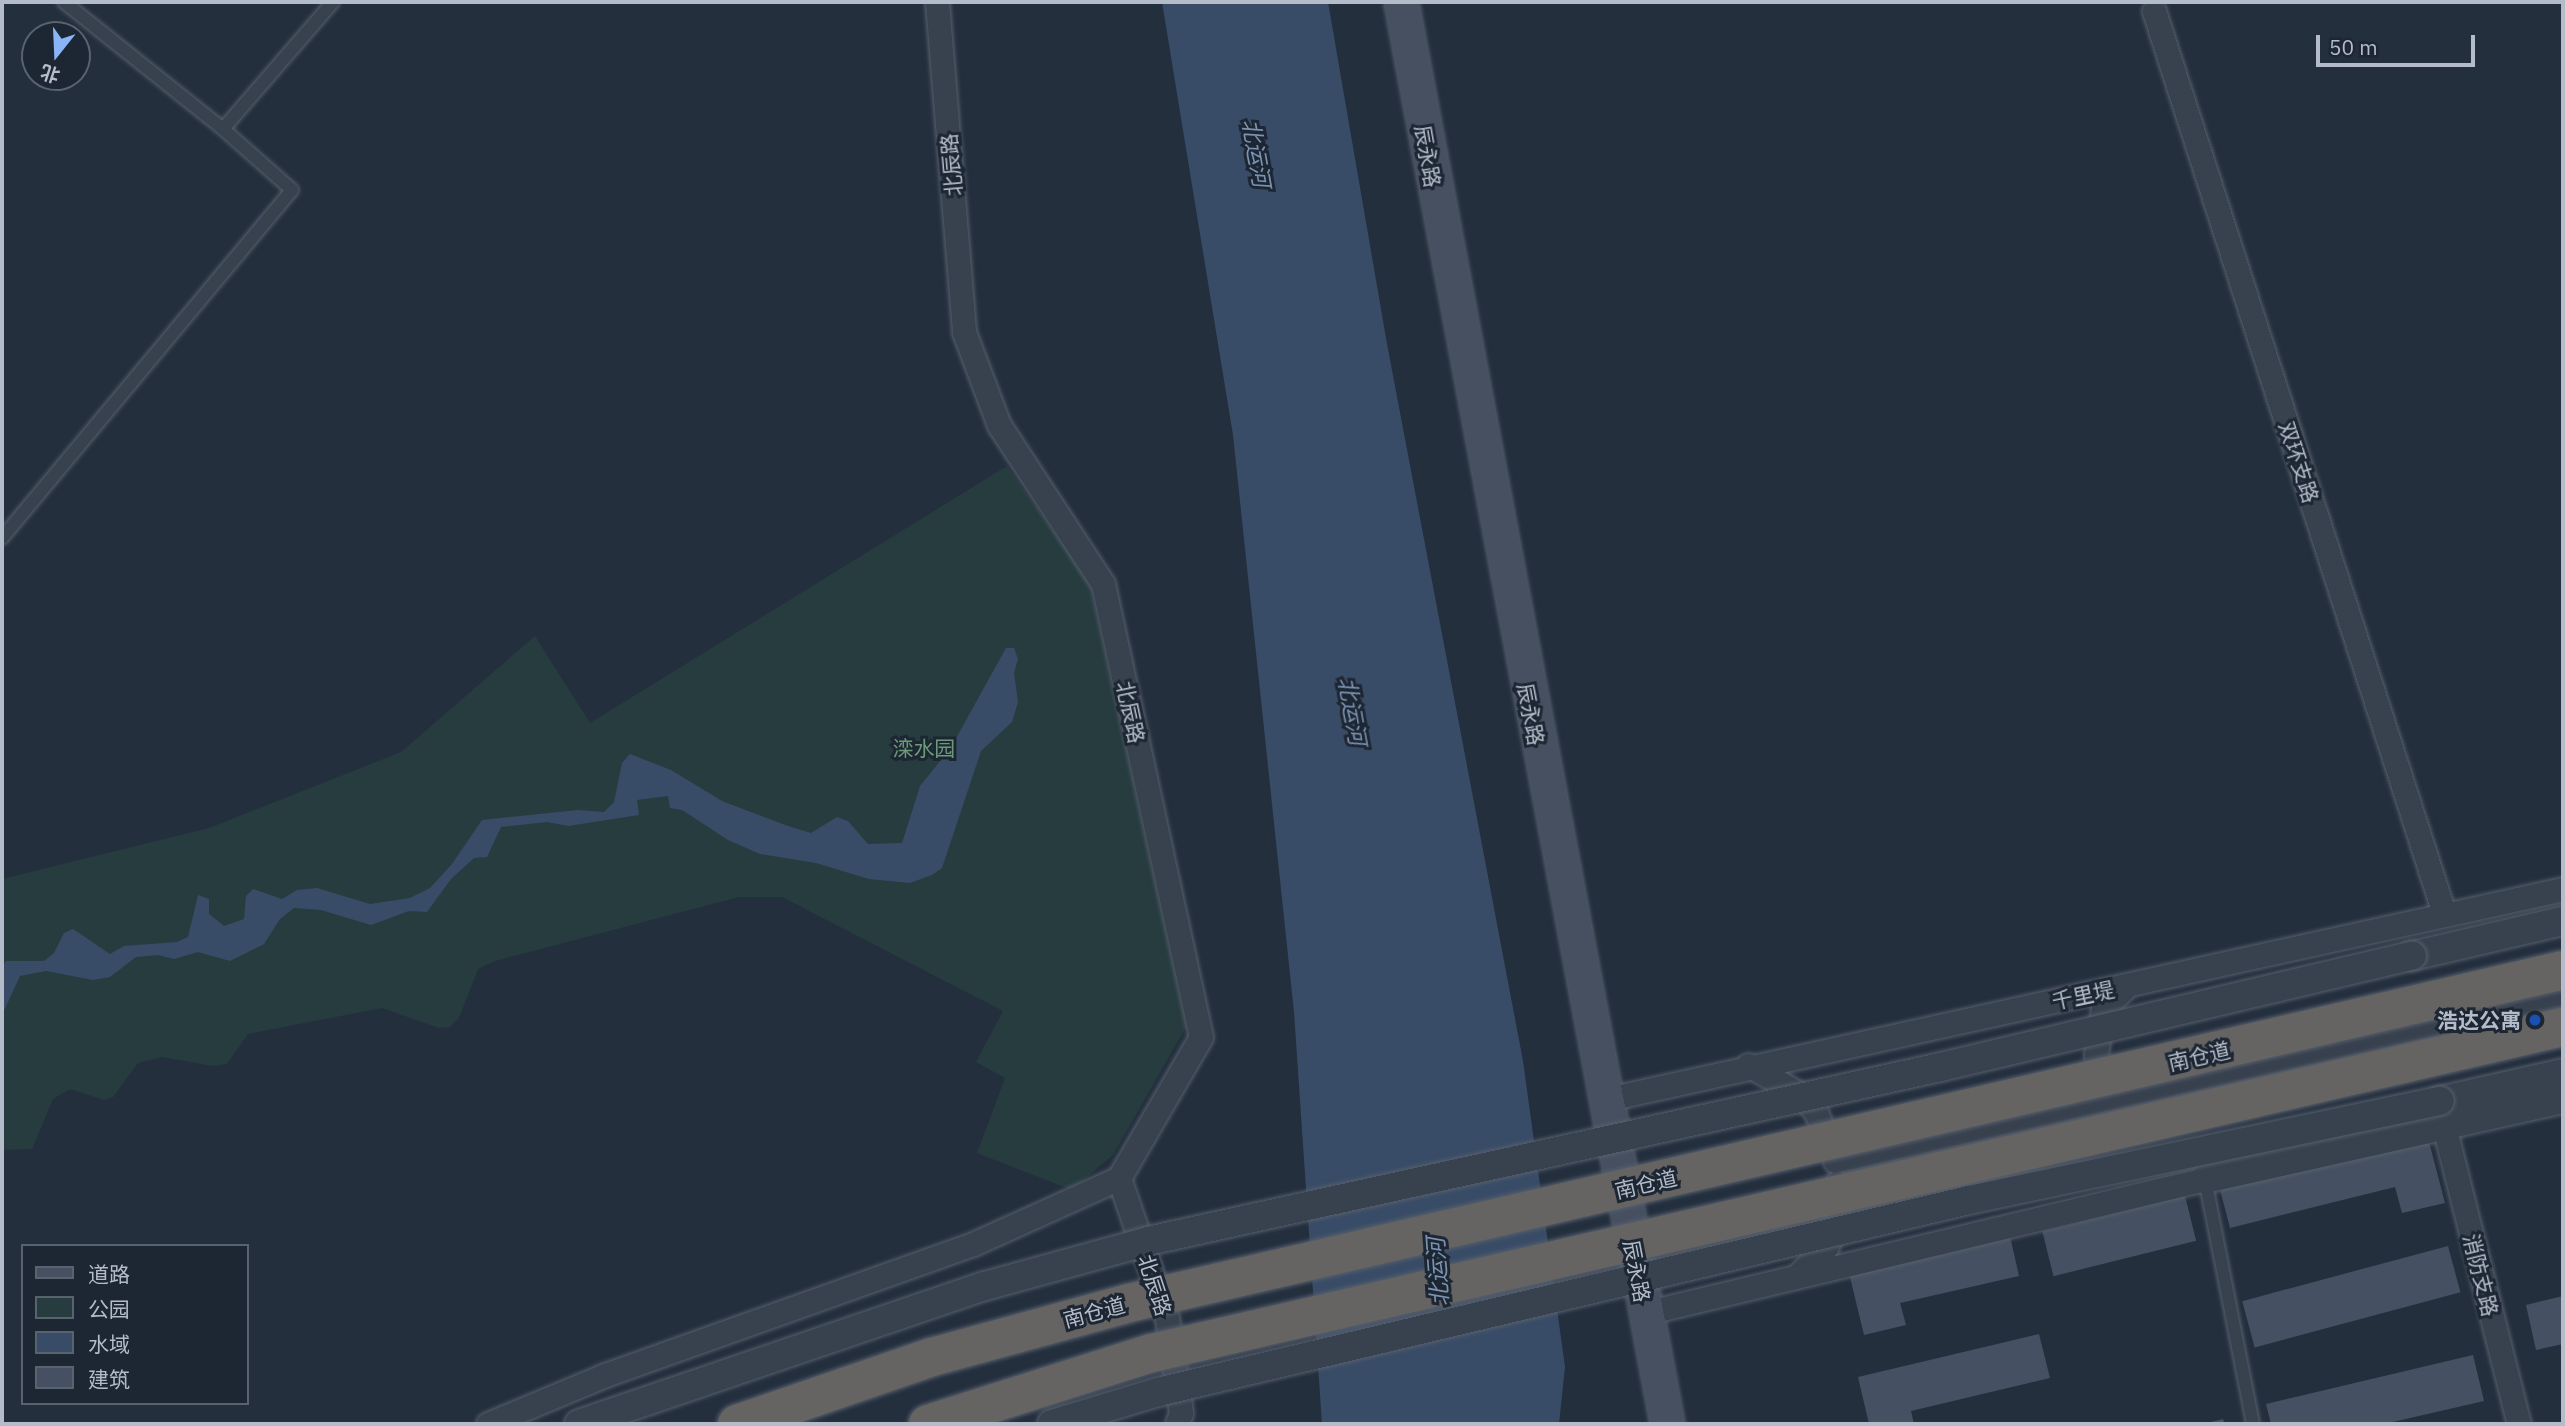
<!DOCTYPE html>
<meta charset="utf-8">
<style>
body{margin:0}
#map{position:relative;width:2565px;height:1426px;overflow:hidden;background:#242f3e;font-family:"IBM Plex Sans","Noto Sans SC",sans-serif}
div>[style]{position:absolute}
.green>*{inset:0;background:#263c3f}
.water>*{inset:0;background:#394c67}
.building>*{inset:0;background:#455162;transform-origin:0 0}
.roads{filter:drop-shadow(0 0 2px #565f6c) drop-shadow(0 0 2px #565f6c)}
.service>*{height:12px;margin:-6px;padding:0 6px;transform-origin:6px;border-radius:6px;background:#38414e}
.minor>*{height:23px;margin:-11.5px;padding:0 11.5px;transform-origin:11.5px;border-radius:11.5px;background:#38414e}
.tertiary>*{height:28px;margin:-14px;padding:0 14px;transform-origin:14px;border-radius:14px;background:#38414e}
.secondary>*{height:33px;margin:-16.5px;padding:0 16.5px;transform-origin:16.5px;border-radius:16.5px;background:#465061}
.bridges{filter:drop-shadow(0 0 2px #565f6c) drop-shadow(0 0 2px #565f6c)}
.tertiary-bridge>*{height:28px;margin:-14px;padding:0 14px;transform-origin:14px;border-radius:14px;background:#38414e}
.trunk-bridge>*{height:38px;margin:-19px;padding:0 19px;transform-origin:19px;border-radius:19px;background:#656462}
.dots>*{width:19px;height:19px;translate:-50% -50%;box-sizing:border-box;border:4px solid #1d2633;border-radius:50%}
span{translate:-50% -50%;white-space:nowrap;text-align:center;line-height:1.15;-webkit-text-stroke:6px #1d2633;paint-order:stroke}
.street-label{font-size:21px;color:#b4bcc9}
.park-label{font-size:21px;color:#6b9a76}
.poi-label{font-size:21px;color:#b4bcc9;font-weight:700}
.right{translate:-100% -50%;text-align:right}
.water-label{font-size:23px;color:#7c92b1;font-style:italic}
.frame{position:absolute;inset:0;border:4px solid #b4bcc9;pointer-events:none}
.legend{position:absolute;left:21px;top:1244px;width:228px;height:161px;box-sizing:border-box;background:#1d2633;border:2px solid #59626f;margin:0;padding:9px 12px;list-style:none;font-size:21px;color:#b4bcc9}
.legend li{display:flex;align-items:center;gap:14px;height:35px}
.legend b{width:35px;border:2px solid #59626f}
.north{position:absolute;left:21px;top:21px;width:70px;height:70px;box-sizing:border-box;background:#1d2633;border:2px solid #59626f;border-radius:50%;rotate:198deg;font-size:19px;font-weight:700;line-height:28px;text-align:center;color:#b4bcc9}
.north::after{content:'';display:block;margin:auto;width:24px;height:32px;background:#8ab4f8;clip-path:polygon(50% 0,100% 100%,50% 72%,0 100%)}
.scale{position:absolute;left:2316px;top:35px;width:159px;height:32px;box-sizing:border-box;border:4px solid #b4bcc9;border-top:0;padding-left:9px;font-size:21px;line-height:24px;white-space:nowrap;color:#b4bcc9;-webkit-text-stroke:5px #1d2633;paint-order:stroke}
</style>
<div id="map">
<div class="green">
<i style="clip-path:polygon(1007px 466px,1089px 582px,1186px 1027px,1113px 1155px,1072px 1190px,977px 1153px,1005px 1078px,976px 1062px,1003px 1011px,782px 897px,739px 897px,495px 961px,478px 969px,459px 1018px,450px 1027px,439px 1028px,382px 1008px,248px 1034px,227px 1064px,213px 1066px,162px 1057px,138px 1063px,113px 1097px,104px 1100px,70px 1089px,53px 1099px,32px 1149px,2px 1150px,2px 879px,209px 828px,401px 752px,535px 636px,590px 723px)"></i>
</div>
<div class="water">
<i style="clip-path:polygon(1162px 2px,1328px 2px,1387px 344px,1523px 1061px,1565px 1367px,1559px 1424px,1322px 1424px,1294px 1012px,1233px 435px)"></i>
<i style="clip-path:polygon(1006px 648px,1014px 648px,1018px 659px,1014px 673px,1018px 702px,1012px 722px,981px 751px,942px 868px,932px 875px,910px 883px,869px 879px,816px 863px,760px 854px,728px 840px,682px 810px,670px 808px,668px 796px,637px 800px,639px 815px,568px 826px,547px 822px,501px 827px,487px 857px,474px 858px,451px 879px,427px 912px,409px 911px,371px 925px,321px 910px,294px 908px,280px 919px,264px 944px,230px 961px,198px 952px,174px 959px,158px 955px,136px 957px,110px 977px,93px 980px,46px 971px,20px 976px,2px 1015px,2px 966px,6px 961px,44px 961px,54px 953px,64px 933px,73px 929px,110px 954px,124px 946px,177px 942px,188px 937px,198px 895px,209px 899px,209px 914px,224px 926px,244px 919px,246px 896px,253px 889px,282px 899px,297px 890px,317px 888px,370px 904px,410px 898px,430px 888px,452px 864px,482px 820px,578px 810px,604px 812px,614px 802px,622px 763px,630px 754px,671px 770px,722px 801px,788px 826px,811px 833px,837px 817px,848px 821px,868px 844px,902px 843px,920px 786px,950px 749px)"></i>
</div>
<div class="building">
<i style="clip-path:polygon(2427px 1134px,2445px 1203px,2402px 1213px,2395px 1187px,2230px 1228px,2219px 1186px)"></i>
<i style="left:2185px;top:1196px;width:46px;height:147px;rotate:76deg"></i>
<i style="clip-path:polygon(2010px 1236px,2019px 1276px,1900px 1303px,1906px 1325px,1864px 1335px,1849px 1273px)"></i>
<i style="left:2448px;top:1246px;width:48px;height:213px;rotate:75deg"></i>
<i style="clip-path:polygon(2563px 1296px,2563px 1344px,2536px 1350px,2526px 1305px)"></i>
<i style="clip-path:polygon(2039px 1334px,2050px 1378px,1911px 1411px,1914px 1424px,1869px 1424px,1858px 1377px)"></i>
<i style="clip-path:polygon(2473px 1355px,2484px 1401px,2384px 1424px,2271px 1424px,2266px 1404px)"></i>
<i style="clip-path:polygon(2223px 1419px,2225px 1424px,2207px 1424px,2207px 1423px)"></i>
</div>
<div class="roads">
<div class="service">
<i style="left:64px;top:2px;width:203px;rotate:38.6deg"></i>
<i style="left:2px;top:538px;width:453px;rotate:-50.2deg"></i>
<i style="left:292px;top:190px;width:92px;rotate:-138.5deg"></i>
<i style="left:223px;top:129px;width:168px;rotate:-49.1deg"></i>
<i style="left:2205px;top:1179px;width:250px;rotate:78.9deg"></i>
</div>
<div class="minor">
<i style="left:937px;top:2px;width:331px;rotate:85.3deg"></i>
<i style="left:964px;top:332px;width:99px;rotate:69.4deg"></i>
<i style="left:999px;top:425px;width:190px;rotate:56.8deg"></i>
<i style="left:1103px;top:584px;width:463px;rotate:77.8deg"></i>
<i style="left:1201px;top:1037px;width:163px;rotate:120.2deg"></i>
<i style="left:1119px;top:1178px;width:148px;rotate:71.1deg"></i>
<i style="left:1167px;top:1318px;width:96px;rotate:81.6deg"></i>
<i style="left:1181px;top:1413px;width:12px;rotate:110deg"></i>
<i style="left:2154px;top:11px;width:947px;rotate:72.18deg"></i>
<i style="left:1748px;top:1065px;width:60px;rotate:29.1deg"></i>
<i style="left:1800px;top:1094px;width:24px;rotate:48deg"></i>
<i style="left:1816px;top:1112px;width:41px;rotate:68.5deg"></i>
<i style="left:2099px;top:1088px;width:34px;rotate:-95deg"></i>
<i style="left:2096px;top:1054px;width:46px;rotate:-81.2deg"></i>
<i style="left:2103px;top:1009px;width:32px;rotate:-44deg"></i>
<i style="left:1603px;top:1100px;width:983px;rotate:-12.4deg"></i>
<i style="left:2444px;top:1126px;width:307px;rotate:75.9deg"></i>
<i style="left:1835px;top:1161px;width:747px;rotate:-12.92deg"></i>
<i style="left:1798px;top:1275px;width:41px;rotate:-45deg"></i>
<i style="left:1827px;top:1246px;width:30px;rotate:-70deg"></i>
<i style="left:1837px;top:1218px;width:35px;rotate:-90deg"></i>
<i style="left:1645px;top:1313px;width:576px;rotate:-13.46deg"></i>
<i style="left:488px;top:1424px;width:127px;rotate:-22.7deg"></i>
<i style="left:605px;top:1375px;width:391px;rotate:-19.6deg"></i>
<i style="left:973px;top:1244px;width:160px;rotate:-24.3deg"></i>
</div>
<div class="tertiary">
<i style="left:2412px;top:956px;width:155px;rotate:-13.1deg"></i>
<i style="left:2440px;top:1101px;width:126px;rotate:-12.8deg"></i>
<i style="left:2205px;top:1179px;width:367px;rotate:-12.6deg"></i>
</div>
<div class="secondary">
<i style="left:1401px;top:2px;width:1447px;rotate:79.4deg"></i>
</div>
</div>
<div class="bridges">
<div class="tertiary-bridge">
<i style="left:579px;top:1424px;width:429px;rotate:-18.8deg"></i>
<i style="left:985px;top:1286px;width:169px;rotate:-15.4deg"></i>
<i style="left:1148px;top:1241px;width:812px;rotate:-12.38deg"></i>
<i style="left:1941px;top:1067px;width:484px;rotate:-13.3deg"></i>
<i style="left:1052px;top:1424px;width:111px;rotate:-16.8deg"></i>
<i style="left:1158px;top:1392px;width:833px;rotate:-13.32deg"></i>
<i style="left:1969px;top:1200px;width:481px;rotate:-11.9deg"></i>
</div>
<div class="trunk-bridge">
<i style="left:737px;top:1424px;width:206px;rotate:-19deg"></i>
<i style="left:932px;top:1357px;width:204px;rotate:-15.3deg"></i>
<i style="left:1129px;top:1303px;width:1472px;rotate:-13.07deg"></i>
<i style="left:928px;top:1424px;width:235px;rotate:-17.6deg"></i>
<i style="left:1152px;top:1353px;width:1448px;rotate:-13.01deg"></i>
</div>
</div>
<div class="dots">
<i style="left:2535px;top:1020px;background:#1a4fb4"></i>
</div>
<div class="street-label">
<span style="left:1428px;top:156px;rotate:80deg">辰永路</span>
<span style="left:951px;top:165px;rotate:-95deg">北辰路</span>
<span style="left:2299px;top:462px;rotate:72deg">双环支路</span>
<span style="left:1131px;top:712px;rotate:78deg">北辰路</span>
<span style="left:1531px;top:714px;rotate:79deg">辰永路</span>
<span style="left:2083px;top:995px;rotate:-12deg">千里堤</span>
<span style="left:2199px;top:1056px;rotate:-13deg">南仓道</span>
<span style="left:1646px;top:1184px;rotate:-13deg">南仓道</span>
<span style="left:1637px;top:1271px;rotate:79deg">辰永路</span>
<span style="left:2481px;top:1275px;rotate:76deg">消防支路</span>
<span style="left:1155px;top:1285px;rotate:72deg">北辰路</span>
<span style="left:1094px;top:1312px;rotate:-15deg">南仓道</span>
</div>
<div class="park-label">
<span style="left:924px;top:748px">滦水园</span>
</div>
<div class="poi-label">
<span class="right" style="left:2521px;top:1020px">浩达公寓</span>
</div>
<div class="water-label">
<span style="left:1257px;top:153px;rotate:80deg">北运河</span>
<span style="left:1353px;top:711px;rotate:80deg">北运河</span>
<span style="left:1437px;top:1272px;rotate:-94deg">北运河</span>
</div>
<div class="frame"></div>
<ul class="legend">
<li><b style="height:9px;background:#465061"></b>道路</li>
<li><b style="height:19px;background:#263c3f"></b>公园</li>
<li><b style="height:19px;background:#394c67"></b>水域</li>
<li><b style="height:19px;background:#455162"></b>建筑</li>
</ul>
<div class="north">北</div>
<div class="scale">50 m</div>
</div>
